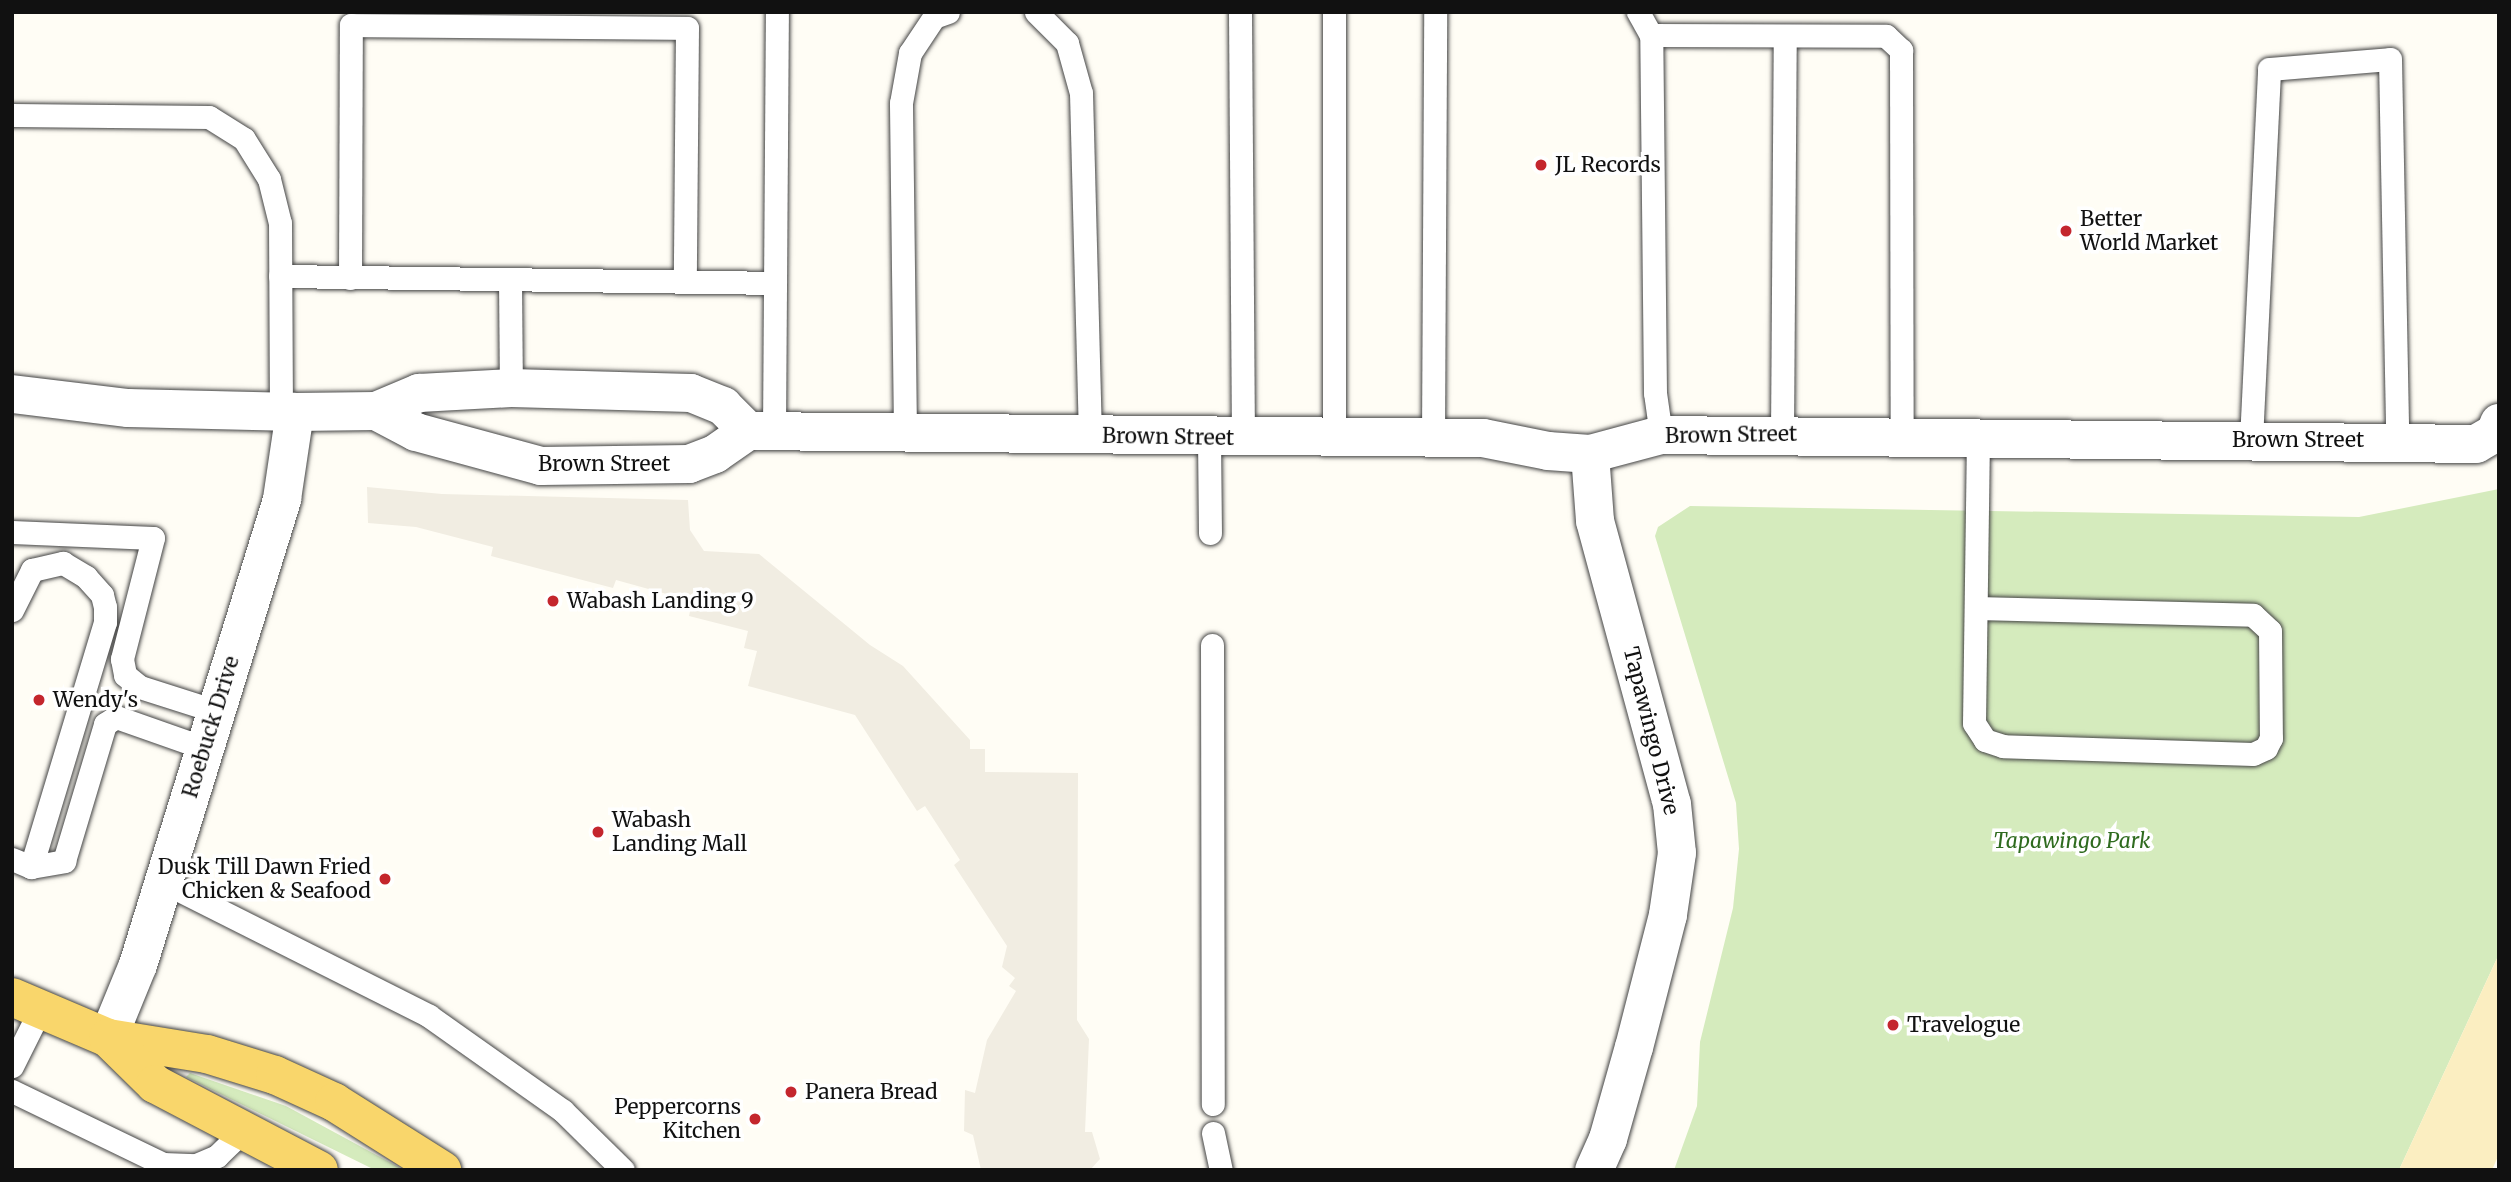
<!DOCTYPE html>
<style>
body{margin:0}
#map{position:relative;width:2511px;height:1182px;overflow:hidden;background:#fffdf5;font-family:Merriweather,serif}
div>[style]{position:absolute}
.green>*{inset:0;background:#d5ebbd}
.sand>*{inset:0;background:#fbeec1}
.plaza>*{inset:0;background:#f1ede2}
.roads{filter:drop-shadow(0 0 2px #444) drop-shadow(0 0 2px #444)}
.lane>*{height:23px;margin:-11.5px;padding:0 11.5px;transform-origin:11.5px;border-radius:11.5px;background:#fff}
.street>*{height:38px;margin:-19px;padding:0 19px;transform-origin:19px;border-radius:19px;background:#fff}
.primary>*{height:38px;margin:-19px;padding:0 19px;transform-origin:19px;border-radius:19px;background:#f9d66b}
.dots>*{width:19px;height:19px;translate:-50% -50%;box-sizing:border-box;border:4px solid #fff;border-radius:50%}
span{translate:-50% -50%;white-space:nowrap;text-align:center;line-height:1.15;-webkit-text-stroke:7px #fff;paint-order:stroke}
.poi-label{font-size:21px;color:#111}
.left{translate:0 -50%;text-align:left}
.right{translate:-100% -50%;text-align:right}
.street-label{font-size:21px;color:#111}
.park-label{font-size:21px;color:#2f6b1f;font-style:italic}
.frame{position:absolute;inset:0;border:14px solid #111;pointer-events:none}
</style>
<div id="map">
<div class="green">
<i style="clip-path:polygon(2499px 489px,2499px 954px,2399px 1170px,1674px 1170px,1697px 1106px,1700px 1042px,1733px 908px,1739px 849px,1736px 803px,1655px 536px,1658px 527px,1690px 506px,2359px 517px)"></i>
<i style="clip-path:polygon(190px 1073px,286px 1106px,404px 1170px,375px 1170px,186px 1077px)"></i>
</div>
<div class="sand">
<i style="clip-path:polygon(2499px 954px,2499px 1154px,2492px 1170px,2399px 1170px)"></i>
</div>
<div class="plaza">
<i style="clip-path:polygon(367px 487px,442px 494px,688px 500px,690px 530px,704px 551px,759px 554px,870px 645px,903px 666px,970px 740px,970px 749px,985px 749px,985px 772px,1078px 773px,1077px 1020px,1089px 1039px,1085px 1132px,1092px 1132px,1100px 1159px,1090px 1170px,981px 1170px,973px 1135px,964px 1131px,965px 1090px,975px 1093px,987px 1040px,1016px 991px,1009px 986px,1015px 978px,1002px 967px,1007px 946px,954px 865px,960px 860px,925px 806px,917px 811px,855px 715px,748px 686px,757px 651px,744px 648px,748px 631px,689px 616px,692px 601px,616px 580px,613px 588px,491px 556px,493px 547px,416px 527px,368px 523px)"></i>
</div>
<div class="roads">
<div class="lane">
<i style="left:1036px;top:12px;width:44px;rotate:45deg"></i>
<i style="left:1067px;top:43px;width:52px;rotate:74.4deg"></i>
<i style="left:1081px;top:93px;width:343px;rotate:88.5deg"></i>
<i style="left:1240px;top:12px;width:426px;rotate:89.6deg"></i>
<i style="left:1334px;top:12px;width:427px;rotate:90deg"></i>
<i style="left:1638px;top:12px;width:26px;rotate:61deg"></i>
<i style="left:12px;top:115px;width:197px;rotate:0.6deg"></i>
<i style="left:209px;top:117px;width:41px;rotate:32.2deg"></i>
<i style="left:244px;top:139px;width:47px;rotate:58deg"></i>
<i style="left:269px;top:179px;width:45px;rotate:76deg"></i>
<i style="left:280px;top:223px;width:188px;rotate:89.7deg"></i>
<i style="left:280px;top:276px;width:495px;rotate:0.8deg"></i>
<i style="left:350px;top:278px;width:253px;rotate:-89.8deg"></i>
<i style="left:351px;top:25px;width:336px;rotate:0.5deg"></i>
<i style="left:687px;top:28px;width:254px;rotate:90.5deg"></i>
<i style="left:510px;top:280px;width:108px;rotate:89.5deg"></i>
<i style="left:774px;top:431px;width:419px;rotate:-89.6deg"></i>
<i style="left:905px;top:433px;width:330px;rotate:-90.7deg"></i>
<i style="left:901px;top:103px;width:51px;rotate:-79.8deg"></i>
<i style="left:910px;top:53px;width:43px;rotate:-56.3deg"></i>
<i style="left:934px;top:17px;width:15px;rotate:-20deg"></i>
<i style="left:1782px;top:434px;width:398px;rotate:-89.6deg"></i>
<i style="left:1661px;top:435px;width:42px;rotate:-98.1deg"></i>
<i style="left:1655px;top:393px;width:358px;rotate:-90.6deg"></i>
<i style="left:1651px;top:35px;width:235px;rotate:0.2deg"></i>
<i style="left:1886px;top:36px;width:21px;rotate:43deg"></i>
<i style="left:1901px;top:50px;width:384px;rotate:89.9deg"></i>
<i style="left:1209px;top:438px;width:95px;rotate:89.4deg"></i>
<i style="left:1433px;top:438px;width:426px;rotate:-89.7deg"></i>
<i style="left:2251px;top:440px;width:371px;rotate:-87.2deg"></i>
<i style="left:2269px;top:69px;width:121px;rotate:-4.7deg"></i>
<i style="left:2390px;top:59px;width:381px;rotate:88.9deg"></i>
<i style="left:12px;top:532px;width:141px;rotate:2.4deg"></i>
<i style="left:153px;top:538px;width:125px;rotate:104.4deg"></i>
<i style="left:122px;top:659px;width:16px;rotate:79deg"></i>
<i style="left:125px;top:675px;width:19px;rotate:39deg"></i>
<i style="left:140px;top:687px;width:79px;rotate:17.7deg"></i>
<i style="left:1976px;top:608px;width:277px;rotate:1.4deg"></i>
<i style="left:2253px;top:615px;width:23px;rotate:43deg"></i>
<i style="left:2270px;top:631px;width:107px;rotate:89.5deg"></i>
<i style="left:2271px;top:738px;width:11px;rotate:117deg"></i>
<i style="left:2266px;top:748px;width:14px;rotate:155deg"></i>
<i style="left:2253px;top:754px;width:250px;rotate:-178.2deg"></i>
<i style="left:2003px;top:746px;width:19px;rotate:-162deg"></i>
<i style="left:1985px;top:740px;width:20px;rotate:-123deg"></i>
<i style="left:1974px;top:723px;width:288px;rotate:-89.2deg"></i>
<i style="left:12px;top:610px;width:45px;rotate:-63.4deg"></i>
<i style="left:32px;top:570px;width:32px;rotate:-13deg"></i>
<i style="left:63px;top:563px;width:27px;rotate:31deg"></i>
<i style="left:86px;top:577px;width:24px;rotate:48deg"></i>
<i style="left:102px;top:595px;width:12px;rotate:76deg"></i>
<i style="left:105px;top:607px;width:15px;rotate:90deg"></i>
<i style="left:105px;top:622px;width:256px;rotate:106.8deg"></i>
<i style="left:1212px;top:645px;width:459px;rotate:89.9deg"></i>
<i style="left:12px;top:859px;width:21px;rotate:23deg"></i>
<i style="left:31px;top:867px;width:34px;rotate:-10deg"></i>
<i style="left:64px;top:861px;width:143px;rotate:-73.3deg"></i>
<i style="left:105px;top:724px;width:13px;rotate:-32deg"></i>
<i style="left:116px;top:717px;width:93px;rotate:19.4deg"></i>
<i style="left:163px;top:882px;width:298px;rotate:26.7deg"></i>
<i style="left:429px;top:1016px;width:164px;rotate:35.3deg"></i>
<i style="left:563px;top:1111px;width:84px;rotate:44.5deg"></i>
<i style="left:12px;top:1066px;width:63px;rotate:-63.4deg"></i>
<i style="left:12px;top:1091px;width:168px;rotate:25.8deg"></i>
<i style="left:163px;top:1164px;width:33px;rotate:2deg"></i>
<i style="left:196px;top:1165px;width:23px;rotate:-23deg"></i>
<i style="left:217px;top:1156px;width:37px;rotate:-44deg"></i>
<i style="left:1213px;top:1133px;width:38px;rotate:78deg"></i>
</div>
<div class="street">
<i style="left:12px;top:394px;width:117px;rotate:6.9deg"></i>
<i style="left:128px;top:408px;width:167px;rotate:1.4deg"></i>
<i style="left:295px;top:412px;width:81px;rotate:-0.7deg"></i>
<i style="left:376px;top:411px;width:47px;rotate:-22.7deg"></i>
<i style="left:419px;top:393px;width:92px;rotate:-3.1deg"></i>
<i style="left:511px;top:388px;width:180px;rotate:1.6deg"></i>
<i style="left:691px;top:393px;width:35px;rotate:22deg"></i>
<i style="left:723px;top:406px;width:35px;rotate:45deg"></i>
<i style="left:376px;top:411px;width:45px;rotate:27.7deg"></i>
<i style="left:416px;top:432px;width:130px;rotate:15.2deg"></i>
<i style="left:541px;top:466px;width:148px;rotate:-0.8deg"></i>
<i style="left:689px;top:464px;width:28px;rotate:-21deg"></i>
<i style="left:715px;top:454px;width:40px;rotate:-34.9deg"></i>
<i style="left:748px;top:431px;width:735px;rotate:0.55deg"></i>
<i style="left:1483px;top:438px;width:66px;rotate:11.3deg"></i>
<i style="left:1548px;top:451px;width:42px;rotate:4.1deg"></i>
<i style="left:1590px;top:454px;width:73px;rotate:-15deg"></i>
<i style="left:1661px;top:435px;width:815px;rotate:0.63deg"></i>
<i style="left:2476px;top:444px;width:22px;rotate:-30deg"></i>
<i style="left:2495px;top:433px;width:11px;rotate:-68deg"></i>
<i style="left:1590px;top:454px;width:67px;rotate:85.7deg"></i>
<i style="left:1595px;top:521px;width:293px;rotate:74.8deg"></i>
<i style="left:1672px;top:804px;width:49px;rotate:84.2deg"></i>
<i style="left:1677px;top:853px;width:63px;rotate:98.3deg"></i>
<i style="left:1668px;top:915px;width:136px;rotate:104.4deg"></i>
<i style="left:1634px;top:1047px;width:96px;rotate:105.8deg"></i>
<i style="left:1608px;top:1139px;width:34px;rotate:114deg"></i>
<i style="left:108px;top:1038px;width:79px;rotate:-67.7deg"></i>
<i style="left:138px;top:965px;width:488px;rotate:-72.8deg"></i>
<i style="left:282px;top:499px;width:88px;rotate:-81.5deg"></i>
</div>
<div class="primary">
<i style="left:12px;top:997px;width:104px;rotate:23.1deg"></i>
<i style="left:108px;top:1038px;width:100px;rotate:9.2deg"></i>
<i style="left:207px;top:1054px;width:71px;rotate:17.2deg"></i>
<i style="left:275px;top:1075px;width:65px;rotate:24.6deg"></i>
<i style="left:334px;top:1102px;width:128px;rotate:32.2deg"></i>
<i style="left:108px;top:1038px;width:66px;rotate:44.4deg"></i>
<i style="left:155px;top:1084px;width:185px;rotate:27.7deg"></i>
</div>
</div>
<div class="dots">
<i style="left:1541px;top:165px;background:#c4262e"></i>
<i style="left:2066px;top:231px;background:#c4262e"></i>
<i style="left:553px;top:601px;background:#c4262e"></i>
<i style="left:39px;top:700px;background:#c4262e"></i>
<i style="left:598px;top:832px;background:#c4262e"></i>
<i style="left:385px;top:879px;background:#c4262e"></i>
<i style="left:1893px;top:1025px;background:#c4262e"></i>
<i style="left:791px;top:1092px;background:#c4262e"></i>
<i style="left:755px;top:1119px;background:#c4262e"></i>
</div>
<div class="poi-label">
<span class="left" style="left:1555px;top:165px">JL Records</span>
<span class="left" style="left:2080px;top:231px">Better<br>World Market</span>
<span class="left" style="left:567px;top:601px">Wabash Landing 9</span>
<span class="left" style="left:53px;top:700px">Wendy's</span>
<span class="left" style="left:612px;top:832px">Wabash<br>Landing Mall</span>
<span class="right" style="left:371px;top:879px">Dusk Till Dawn Fried<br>Chicken &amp; Seafood</span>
<span class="left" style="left:1907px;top:1025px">Travelogue</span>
<span class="left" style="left:805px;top:1092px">Panera Bread</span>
<span class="right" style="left:741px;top:1119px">Peppercorns<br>Kitchen</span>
</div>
<div class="street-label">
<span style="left:1731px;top:435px;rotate:-1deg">Brown Street</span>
<span style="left:1168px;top:437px;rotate:1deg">Brown Street</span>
<span style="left:2298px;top:440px">Brown Street</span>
<span style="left:604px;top:464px">Brown Street</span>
<span style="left:211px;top:727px;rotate:-73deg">Roebuck Drive</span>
<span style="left:1651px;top:731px;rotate:76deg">Tapawingo Drive</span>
</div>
<div class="park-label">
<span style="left:2072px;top:841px">Tapawingo Park</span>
</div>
<div class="frame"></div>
</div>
